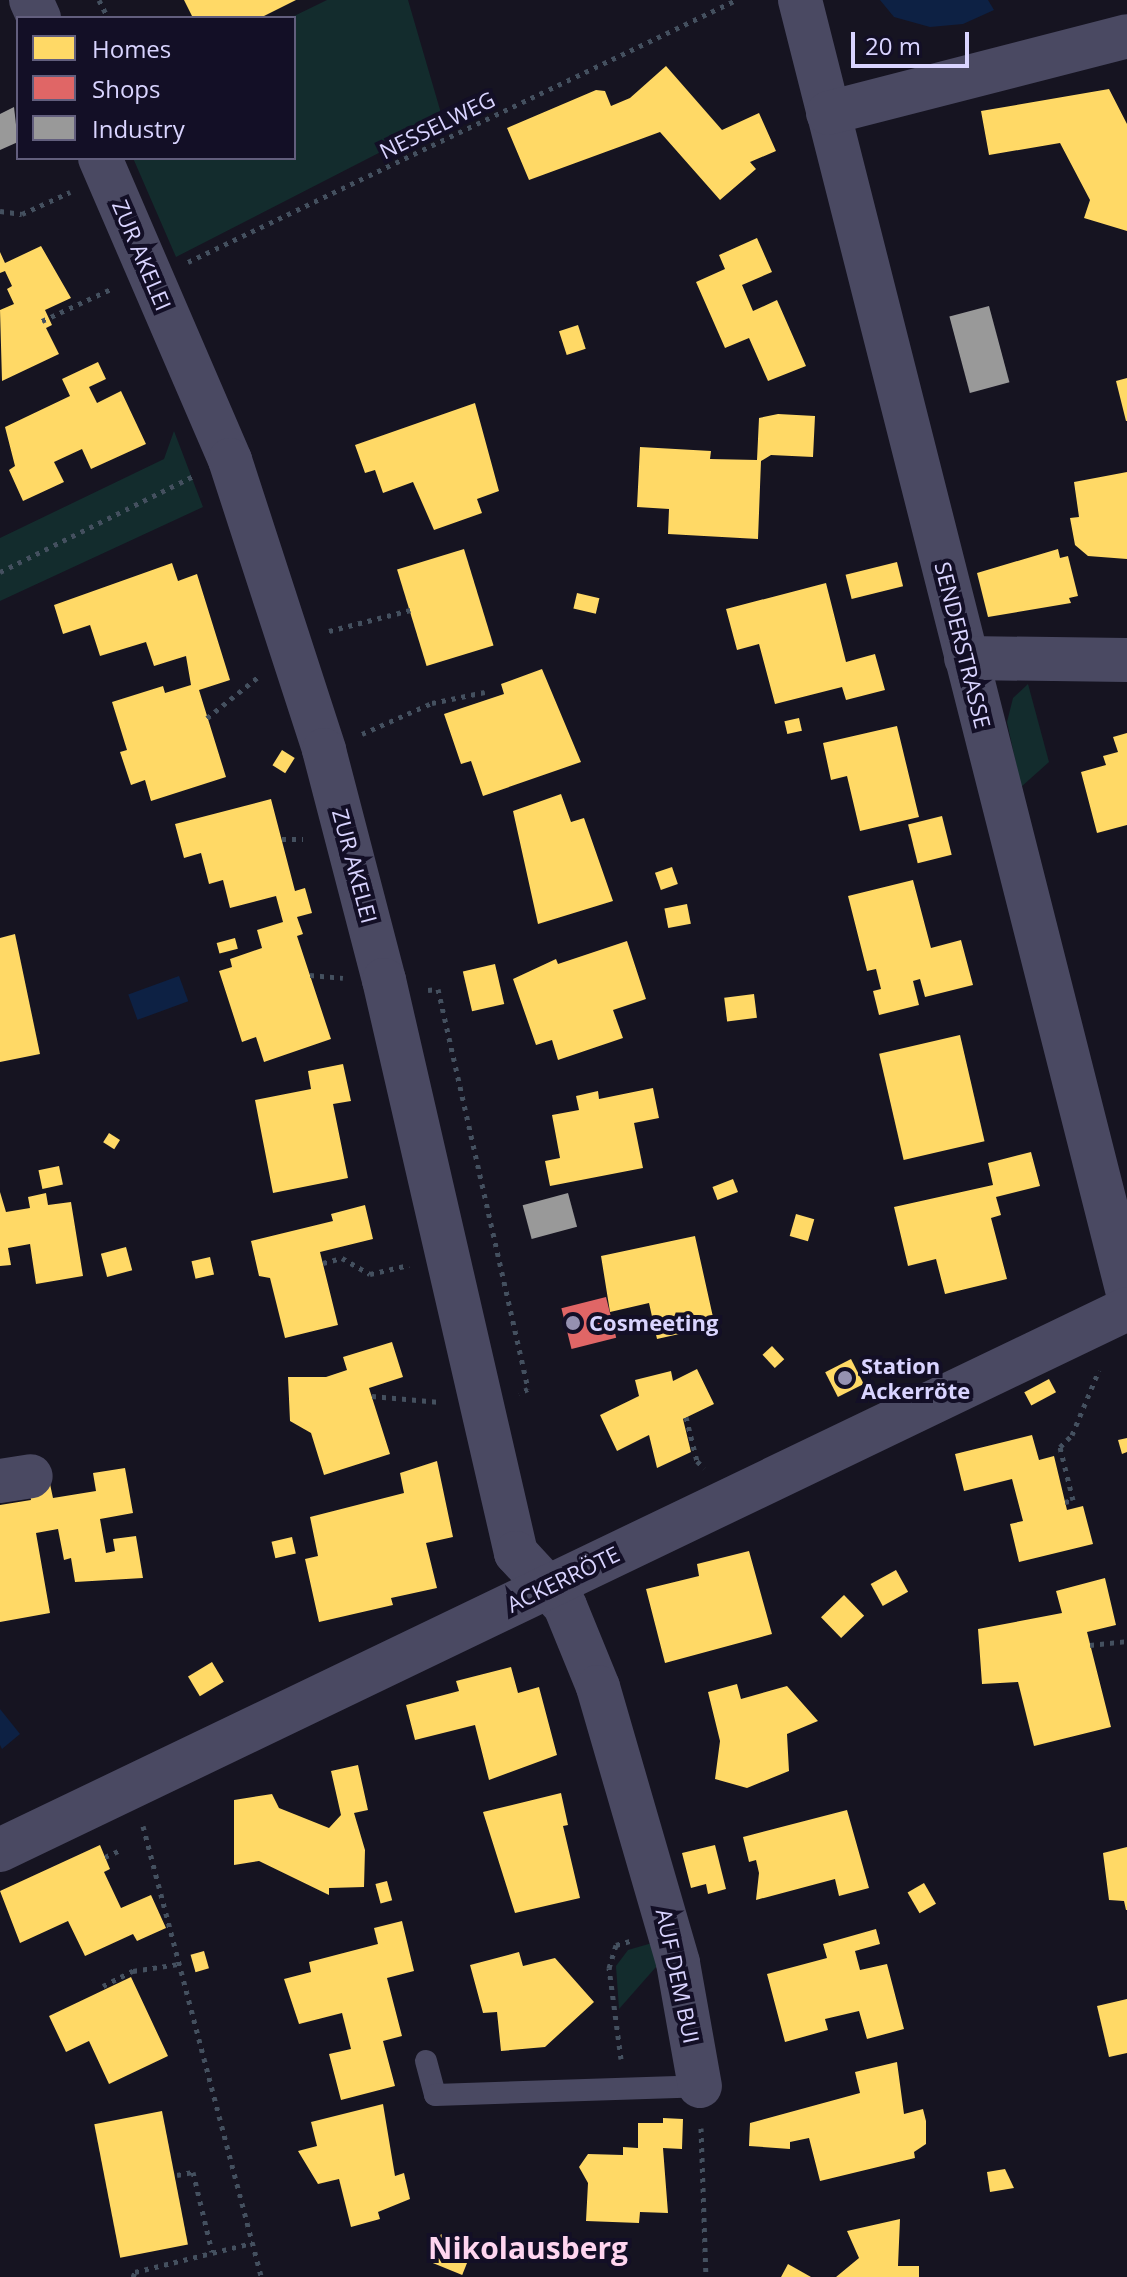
<!DOCTYPE html>
<meta charset="utf-8">
<style>
body{margin:0}
#map{position:relative;width:1127px;height:2277px;overflow:hidden;background:#161421;font-family:"Open Sans",sans-serif}
div>[style]{position:absolute}
.green>*{inset:0;background:#132c2d}
.water>*{inset:0;background:#0d2144;transform-origin:0 0}
.homes>*{inset:0;background:#ffd966;transform-origin:0 0}
.shops>*{inset:0;background:#e06666;transform-origin:0 0}
.industry>*{inset:0;background:#999;transform-origin:0 0}
.path>*{height:5px;margin-top:-2.5px;transform-origin:0;background:repeating-linear-gradient(90deg,#44505f 0 4px,transparent 0 10px)}
.lane>*{height:22px;margin:-11px;padding:0 11px;transform-origin:11px;border-radius:11px;background:#4a4962}
.street>*{height:44px;margin:-22px;padding:0 22px;transform-origin:22px;border-radius:22px;background:#4a4962}
.dots>*{width:22px;height:22px;translate:-50% -50%;box-sizing:border-box;border:4px solid #130f26;border-radius:50%}
span{translate:-50% -50%;white-space:nowrap;text-align:center;line-height:1.15;-webkit-text-stroke:8px #130f26;paint-order:stroke}
.street-label{font-size:22px;color:#d9d4ff}
.poi-label{font-size:22px;color:#d9d4ff;font-weight:700}
.left{translate:0 -50%;text-align:left}
.district-label{font-size:30px;color:#ffd6f0;font-weight:700}
.legend{position:absolute;left:16px;top:16px;width:280px;height:144px;box-sizing:border-box;background:#130f26;border:2px solid #625e7d;margin:0;padding:10px 14px;list-style:none;font-size:24px;color:#d9d4ff}
.legend li{display:flex;align-items:center;gap:16px;height:40px}
.legend b{width:40px;border:2px solid #625e7d}
.scale{position:absolute;left:851px;top:32px;width:118px;height:36px;box-sizing:border-box;border:4px solid #d9d4ff;border-top:0;padding-left:10px;font-size:24px;line-height:28px;white-space:nowrap;color:#d9d4ff;-webkit-text-stroke:6px #130f26;paint-order:stroke}
</style>
<div id="map">
<div class="green">
<i style="clip-path:polygon(327px 0,408px 0,443px 120px,176px 257px,133px 158px,294px 158px,294px 18px,290px 18px)"></i>
<i style="clip-path:polygon(174px 431px,203px 507px,0 601px,0 538px,164px 459px)"></i>
<i style="clip-path:polygon(1028px 684px,1049px 762px,1021px 787px,1007px 722px,1013px 698px)"></i>
<i style="clip-path:polygon(659px 1941px,663px 1959px,619px 2009px,616px 1966px,628px 1950px)"></i>
</div>
<div class="water">
<i style="clip-path:polygon(880px 0,988px 0,994px 10px,963px 24px,930px 27px,894px 17px)"></i>
<i style="left:179px;top:976px;width:27px;height:54px;rotate:70deg"></i>
<i style="clip-path:polygon(0 1709px,20px 1734px,2px 1749px,0 1745px)"></i>
</div>
<div class="homes">
<i style="clip-path:polygon(184px 0,296px 0,260px 18px,193px 18px)"></i>
<i style="clip-path:polygon(666px 66px,722px 130px,759px 113px,776px 151px,750px 162px,756px 169px,720px 200px,660px 132px,529px 180px,507px 128px,596px 90px,605px 91px,611px 106px,630px 98px)"></i>
<i style="clip-path:polygon(1109px 89px,1127px 124px,1127px 231px,1084px 218px,1090px 200px,1060px 143px,989px 155px,981px 111px)"></i>
<i style="clip-path:polygon(757px 238px,772px 272px,742px 285px,753px 311px,777px 300px,806px 366px,768px 381px,749px 338px,725px 348px,696px 282px,725px 269px,719px 255px)"></i>
<i style="clip-path:polygon(41px 246px,71px 298px,45px 310px,52px 325px,46px 328px,59px 354px,2px 381px,0 310px,14px 304px,7px 289px,12px 286px,5px 271px,0 273px,0 252px,5px 263px)"></i>
<i style="left:578px;top:325px;width:25px;height:20px;rotate:72deg"></i>
<i style="clip-path:polygon(98px 362px,106px 379px,89px 387px,97px 403px,121px 391px,146px 444px,91px 469px,82px 449px,54px 462px,64px 482px,23px 501px,9px 470px,15px 466px,5px 427px,70px 396px,62px 379px)"></i>
<i style="clip-path:polygon(1127px 378px,1127px 421px,1126px 421px,1116px 381px)"></i>
<i style="clip-path:polygon(475px 403px,499px 491px,477px 499px,482px 513px,434px 530px,413px 482px,383px 493px,375px 470px,365px 473px,355px 445px)"></i>
<i style="clip-path:polygon(778px 414px,815px 416px,813px 457px,771px 455px,761px 461px,758px 539px,668px 534px,669px 509px,637px 507px,640px 447px,711px 451px,710px 459px,757px 460px,759px 418px)"></i>
<i style="clip-path:polygon(1127px 472px,1127px 559px,1088px 556px,1075px 545px,1070px 518px,1079px 517px,1074px 482px)"></i>
<i style="left:464px;top:549px;width:101px;height:70px;rotate:73deg"></i>
<i style="clip-path:polygon(1058px 549px,1060px 558px,1068px 556px,1078px 596px,1069px 598px,1071px 603px,988px 617px,977px 573px)"></i>
<i style="left:897px;top:562px;width:25px;height:53px;rotate:76deg"></i>
<i style="clip-path:polygon(172px 563px,178px 581px,197px 574px,230px 680px,199px 690px,226px 777px,151px 801px,145px 780px,131px 785px,120px 752px,127px 750px,112px 702px,163px 686px,165px 693px,191px 685px,186px 656px,154px 666px,146px 642px,100px 656px,90px 625px,63px 634px,54px 605px)"></i>
<i style="clip-path:polygon(826px 583px,846px 662px,875px 654px,885px 690px,846px 700px,842px 687px,775px 704px,759px 644px,737px 650px,726px 609px)"></i>
<i style="left:577px;top:593px;width:23px;height:16px;rotate:13deg"></i>
<i style="clip-path:polygon(542px 669px,581px 762px,483px 796px,471px 761px,461px 764px,444px 714px,504px 694px,501px 684px)"></i>
<i style="left:799px;top:718px;width:13px;height:15px;rotate:77deg"></i>
<i style="clip-path:polygon(897px 726px,919px 817px,860px 831px,847px 776px,831px 780px,823px 743px)"></i>
<i style="clip-path:polygon(1127px 733px,1127px 825px,1097px 833px,1081px 772px,1106px 765px,1103px 756px,1118px 752px,1113px 737px)"></i>
<i style="left:282px;top:750px;width:15px;height:18px;rotate:32deg"></i>
<i style="clip-path:polygon(561px 794px,571px 822px,584px 818px,613px 901px,538px 924px,513px 811px)"></i>
<i style="clip-path:polygon(271px 799px,295px 891px,305px 888px,312px 913px,297px 917px,303px 934px,297px 936px,331px 1039px,264px 1062px,256px 1037px,242px 1042px,219px 971px,232px 967px,230px 959px,262px 948px,257px 930px,283px 922px,276px 896px,230px 908px,223px 880px,209px 884px,201px 853px,184px 858px,175px 824px)"></i>
<i style="left:942px;top:816px;width:40px;height:35px;rotate:76deg"></i>
<i style="left:672px;top:867px;width:18px;height:18px;rotate:71deg"></i>
<i style="clip-path:polygon(913px 880px,931px 948px,961px 940px,973px 985px,925px 997px,920px 979px,913px 981px,919px 1005px,879px 1015px,873px 991px,881px 989px,876px 969px,867px 971px,848px 896px)"></i>
<i style="left:687px;top:904px;width:20px;height:23px;rotate:79deg"></i>
<i style="clip-path:polygon(15px 934px,40px 1054px,0 1062px,0 938px)"></i>
<i style="left:235px;top:938px;width:11px;height:19px;rotate:75deg"></i>
<i style="clip-path:polygon(627px 941px,646px 999px,613px 1010px,623px 1038px,558px 1060px,552px 1040px,536px 1045px,513px 979px,556px 959px,558px 964px)"></i>
<i style="left:495px;top:964px;width:41px;height:33px;rotate:77deg"></i>
<i style="left:754px;top:994px;width:24px;height:30px;rotate:83deg"></i>
<i style="left:960px;top:1035px;width:109px;height:83px;rotate:77deg"></i>
<i style="clip-path:polygon(343px 1064px,351px 1101px,333px 1104px,348px 1178px,273px 1193px,255px 1100px,311px 1089px,308px 1071px)"></i>
<i style="clip-path:polygon(653px 1088px,659px 1118px,634px 1123px,643px 1168px,550px 1186px,545px 1161px,560px 1158px,552px 1115px,579px 1110px,576px 1096px,598px 1091px,599px 1099px)"></i>
<i style="left:109px;top:1133px;width:13px;height:11px;rotate:32deg"></i>
<i style="clip-path:polygon(1031px 1152px,1040px 1186px,996px 1197px,1001px 1215px,991px 1218px,1007px 1279px,945px 1294px,936px 1259px,908px 1266px,894px 1207px,993px 1185px,988px 1163px)"></i>
<i style="left:59px;top:1166px;width:19px;height:21px;rotate:78deg"></i>
<i style="left:733px;top:1179px;width:14px;height:22px;rotate:69deg"></i>
<i style="clip-path:polygon(0 1192px,6px 1212px,30px 1208px,28px 1197px,46px 1193px,48px 1205px,71px 1202px,83px 1276px,36px 1284px,30px 1244px,8px 1248px,11px 1265px,0 1266px)"></i>
<i style="clip-path:polygon(365px 1205px,373px 1239px,320px 1252px,338px 1325px,285px 1338px,270px 1278px,259px 1276px,251px 1241px,333px 1221px,331px 1214px)"></i>
<i style="left:796px;top:1214px;width:19px;height:23px;rotate:16deg"></i>
<i style="clip-path:polygon(695px 1236px,715px 1326px,657px 1339px,649px 1303px,610px 1312px,601px 1256px)"></i>
<i style="left:126px;top:1247px;width:24px;height:26px;rotate:75deg"></i>
<i style="left:210px;top:1257px;width:18px;height:19px;rotate:77deg"></i>
<i style="clip-path:polygon(392px 1342px,403px 1377px,369px 1388px,390px 1454px,324px 1475px,311px 1433px,290px 1421px,288px 1377px,326px 1377px,347px 1370px,343px 1357px)"></i>
<i style="left:772px;top:1346px;width:18px;height:13px;rotate:47deg"></i>
<i style="left:851px;top:1359px;width:28px;height:29px;rotate:63deg"></i>
<i style="clip-path:polygon(697px 1369px,714px 1404px,683px 1419px,691px 1452px,657px 1468px,649px 1435px,617px 1451px,600px 1415px,639px 1396px,635px 1380px,671px 1371px,673px 1381px)"></i>
<i style="left:1049px;top:1379px;width:15px;height:28px;rotate:62deg"></i>
<i style="clip-path:polygon(1032px 1435px,1039px 1460px,1054px 1456px,1067px 1510px,1083px 1506px,1093px 1544px,1019px 1562px,1010px 1524px,1023px 1521px,1012px 1479px,964px 1491px,955px 1454px)"></i>
<i style="clip-path:polygon(1127px 1438px,1127px 1452px,1122px 1454px,1118px 1440px)"></i>
<i style="clip-path:polygon(437px 1461px,453px 1537px,426px 1543px,437px 1588px,391px 1598px,393px 1605px,319px 1622px,305px 1559px,318px 1556px,310px 1517px,404px 1493px,400px 1473px)"></i>
<i style="clip-path:polygon(125px 1468px,133px 1513px,100px 1519px,106px 1553px,115px 1551px,113px 1539px,136px 1536px,143px 1578px,75px 1582px,71px 1558px,64px 1560px,58px 1529px,36px 1533px,50px 1613px,0 1622px,0 1505px,31px 1500px,29px 1487px,50px 1484px,53px 1498px,96px 1491px,93px 1473px)"></i>
<i style="left:292px;top:1537px;width:17px;height:21px;rotate:77deg"></i>
<i style="clip-path:polygon(749px 1551px,772px 1634px,665px 1663px,646px 1589px,699px 1576px,697px 1564px)"></i>
<i style="left:896px;top:1570px;width:25px;height:29px;rotate:61deg"></i>
<i style="clip-path:polygon(1105px 1578px,1116px 1625px,1087px 1632px,1111px 1727px,1034px 1746px,1018px 1682px,982px 1684px,978px 1629px,1062px 1613px,1056px 1591px)"></i>
<i style="left:844px;top:1595px;width:29px;height:32px;rotate:46deg"></i>
<i style="left:212px;top:1662px;width:23px;height:28px;rotate:59deg"></i>
<i style="clip-path:polygon(511px 1667px,518px 1693px,539px 1687px,557px 1755px,489px 1780px,475px 1725px,415px 1740px,406px 1705px,459px 1691px,456px 1681px)"></i>
<i style="clip-path:polygon(737px 1684px,741px 1699px,787px 1686px,818px 1721px,787px 1734px,789px 1771px,747px 1788px,715px 1779px,720px 1741px,708px 1692px)"></i>
<i style="clip-path:polygon(358px 1765px,368px 1810px,354px 1813px,365px 1850px,364px 1887px,329px 1888px,329px 1895px,259px 1861px,234px 1865px,234px 1800px,272px 1794px,279px 1808px,329px 1828px,341px 1815px,331px 1771px)"></i>
<i style="clip-path:polygon(561px 1793px,568px 1825px,563px 1826px,580px 1898px,515px 1913px,483px 1812px)"></i>
<i style="clip-path:polygon(847px 1810px,869px 1888px,839px 1896px,835px 1879px,756px 1900px,759px 1873px,756px 1860px,749px 1862px,743px 1837px)"></i>
<i style="clip-path:polygon(100px 1845px,110px 1869px,104px 1872px,121px 1908px,151px 1895px,166px 1928px,137px 1941px,133px 1934px,85px 1956px,68px 1921px,20px 1943px,0 1891px)"></i>
<i style="clip-path:polygon(715px 1845px,726px 1889px,708px 1894px,706px 1884px,691px 1888px,682px 1853px)"></i>
<i style="clip-path:polygon(1127px 1847px,1127px 1910px,1126px 1910px,1124px 1901px,1109px 1900px,1103px 1853px)"></i>
<i style="left:387px;top:1881px;width:20px;height:12px;rotate:75deg"></i>
<i style="left:924px;top:1883px;width:24px;height:19px;rotate:60deg"></i>
<i style="clip-path:polygon(402px 1921px,414px 1971px,387px 1978px,402px 2036px,383px 2041px,395px 2086px,341px 2100px,329px 2054px,351px 2049px,342px 2013px,299px 2024px,284px 1979px,311px 1972px,309px 1962px,378px 1944px,374px 1928px)"></i>
<i style="clip-path:polygon(876px 1929px,880px 1944px,855px 1951px,860px 1970px,887px 1964px,904px 2029px,867px 2039px,859px 2011px,825px 2019px,828px 2030px,785px 2042px,767px 1974px,827px 1958px,823px 1944px)"></i>
<i style="left:204px;top:1951px;width:18px;height:14px;rotate:74deg"></i>
<i style="clip-path:polygon(519px 1952px,523px 1966px,555px 1958px,594px 2002px,545px 2047px,501px 2051px,497px 2012px,483px 2013px,470px 1965px)"></i>
<i style="clip-path:polygon(131px 1977px,168px 2056px,109px 2084px,89px 2041px,66px 2052px,49px 2016px)"></i>
<i style="clip-path:polygon(1127px 1999px,1127px 2053px,1109px 2057px,1097px 2006px)"></i>
<i style="clip-path:polygon(897px 2062px,904px 2114px,923px 2109px,926px 2121px,926px 2144px,914px 2152px,915px 2158px,820px 2181px,809px 2138px,790px 2142px,790px 2149px,749px 2146px,750px 2123px,860px 2093px,855px 2072px)"></i>
<i style="clip-path:polygon(383px 2104px,395px 2176px,404px 2173px,410px 2199px,378px 2212px,380px 2219px,351px 2227px,339px 2179px,318px 2184px,298px 2151px,317px 2146px,311px 2122px)"></i>
<i style="left:162px;top:2111px;width:136px;height:69px;rotate:79deg"></i>
<i style="clip-path:polygon(663px 2118px,683px 2119px,682px 2149px,663px 2148px,668px 2213px,640px 2212px,639px 2223px,586px 2221px,588px 2183px,579px 2167px,588px 2154px,623px 2155px,623px 2147px,638px 2148px,638px 2123px,663px 2123px)"></i>
<i style="clip-path:polygon(1005px 2169px,1014px 2188px,990px 2192px,987px 2172px)"></i>
<i style="clip-path:polygon(900px 2219px,898px 2266px,919px 2266px,919px 2277px,836px 2277px,859px 2258px,847px 2231px)"></i>
<i style="left:441px;top:2234px;width:35px;height:30px;rotate:22deg"></i>
<i style="clip-path:polygon(788px 2264px,811px 2277px,781px 2277px)"></i>
</div>
<div class="shops">
<i style="left:606px;top:1297px;width:42px;height:46px;rotate:76deg"></i>
</div>
<div class="industry">
<i style="clip-path:polygon(14px 107px,18px 142px,0 150px,0 114px)"></i>
<i style="left:989px;top:306px;width:79px;height:41px;rotate:75deg"></i>
<i style="left:568px;top:1193px;width:35px;height:47px;rotate:75deg"></i>
</div>
<div class="path">
<i style="left:99px;top:0;width:20px;rotate:63deg"></i>
<i style="left:0;top:211px;width:22px;rotate:8deg"></i>
<i style="left:22px;top:214px;width:53px;rotate:-24.6deg"></i>
<i style="left:188px;top:262px;width:607px;rotate:-25.55deg"></i>
<i style="left:42px;top:321px;width:76px;rotate:-24.9deg"></i>
<i style="left:0;top:572px;width:216px;rotate:-26.4deg"></i>
<i style="left:329px;top:631px;width:84px;rotate:-14.5deg"></i>
<i style="left:207px;top:718px;width:65px;rotate:-38.8deg"></i>
<i style="left:362px;top:734px;width:77px;rotate:-23.9deg"></i>
<i style="left:432px;top:703px;width:54px;rotate:-11.7deg"></i>
<i style="left:282px;top:839px;width:21px"></i>
<i style="left:310px;top:975px;width:33px;rotate:5deg"></i>
<i style="left:428px;top:990px;width:10px;rotate:-6deg"></i>
<i style="left:438px;top:989px;width:410px;rotate:77.3deg"></i>
<i style="left:528px;top:1389px;width:10px;rotate:156deg"></i>
<i style="left:323px;top:1263px;width:20px;rotate:-15deg"></i>
<i style="left:342px;top:1258px;width:32px;rotate:30deg"></i>
<i style="left:370px;top:1274px;width:40px;rotate:-13deg"></i>
<i style="left:372px;top:1396px;width:68px;rotate:5deg"></i>
<i style="left:686px;top:1417px;width:45px;rotate:76deg"></i>
<i style="left:697px;top:1461px;width:10px;rotate:45deg"></i>
<i style="left:1065px;top:1502px;width:8px;rotate:-14deg"></i>
<i style="left:1073px;top:1500px;width:55px;rotate:-103.8deg"></i>
<i style="left:1060px;top:1447px;width:17px;rotate:-45deg"></i>
<i style="left:1072px;top:1435px;width:70px;rotate:-67.4deg"></i>
<i style="left:1090px;top:1645px;width:37px;rotate:-6deg"></i>
<i style="left:143px;top:1826px;width:466px;rotate:75.3deg"></i>
<i style="left:105px;top:1857px;width:17px;rotate:-24deg"></i>
<i style="left:103px;top:1986px;width:34px;rotate:-27deg"></i>
<i style="left:133px;top:1971px;width:47px;rotate:-8.7deg"></i>
<i style="left:621px;top:2059px;width:92px;rotate:-97.5deg"></i>
<i style="left:609px;top:1968px;width:24px;rotate:-73deg"></i>
<i style="left:616px;top:1945px;width:15px;rotate:-16deg"></i>
<i style="left:701px;top:2128px;width:149px;rotate:88.1deg"></i>
<i style="left:177px;top:2175px;width:16px;rotate:-11deg"></i>
<i style="left:193px;top:2172px;width:82px;rotate:76.6deg"></i>
<i style="left:133px;top:2277px;width:5px;rotate:-68deg"></i>
<i style="left:135px;top:2272px;width:121px;rotate:-13.9deg"></i>
</div>
<div class="lane">
<i style="left:426px;top:2061px;width:35px;rotate:75deg"></i>
<i style="left:435px;top:2095px;width:265px;rotate:-1.9deg"></i>
</div>
<div class="street">
<i style="left:31px;top:0;width:20px;rotate:66deg"></i>
<i style="left:800px;top:0;width:1330px;rotate:75.77deg"></i>
<i style="left:828px;top:113px;width:309px;rotate:-14.4deg"></i>
<i style="left:100px;top:158px;width:329px;rotate:66.7deg"></i>
<i style="left:230px;top:460px;width:305px;rotate:72deg"></i>
<i style="left:324px;top:750px;width:238px;rotate:75.4deg"></i>
<i style="left:384px;top:980px;width:588px;rotate:77.03deg"></i>
<i style="left:516px;top:1553px;width:72px;rotate:47.2deg"></i>
<i style="left:565px;top:1606px;width:87px;rotate:67.8deg"></i>
<i style="left:598px;top:1687px;width:287px;rotate:73.8deg"></i>
<i style="left:678px;top:1963px;width:125px;rotate:79.9deg"></i>
<i style="left:966px;top:658px;width:161px;rotate:0.7deg"></i>
<i style="left:0;top:1481px;width:31px;rotate:-9deg"></i>
<i style="left:0;top:1850px;width:1250px;rotate:-25.64deg"></i>
</div>
<div class="dots">
<i style="left:573px;top:1323px;background:#9591b1"></i>
<i style="left:845px;top:1378px;background:#9591b1"></i>
</div>
<div class="street-label">
<span style="left:437px;top:125px;rotate:-26deg">NESSELWEG</span>
<span style="left:142px;top:255px;rotate:67deg">ZUR AKELEI</span>
<span style="left:963px;top:645px;rotate:76deg">SENDERSTRASSE</span>
<span style="left:355px;top:866px;rotate:75deg">ZUR AKELEI</span>
<span style="left:563px;top:1579px;rotate:-26deg">ACKERRÖTE</span>
<span style="left:678px;top:1976px;rotate:78deg">AUF DEM BUI</span>
</div>
<div class="poi-label">
<span class="left" style="left:589px;top:1323px">Cosmeeting</span>
<span class="left" style="left:861px;top:1378px">Station<br>Ackerröte</span>
</div>
<div class="district-label">
<span style="left:528px;top:2248px">Nikolausberg</span>
</div>
<ul class="legend">
<li><b style="height:22px;background:#ffd966"></b>Homes</li>
<li><b style="height:22px;background:#e06666"></b>Shops</li>
<li><b style="height:22px;background:#999"></b>Industry</li>
</ul>
<div class="scale">20 m</div>
</div>
